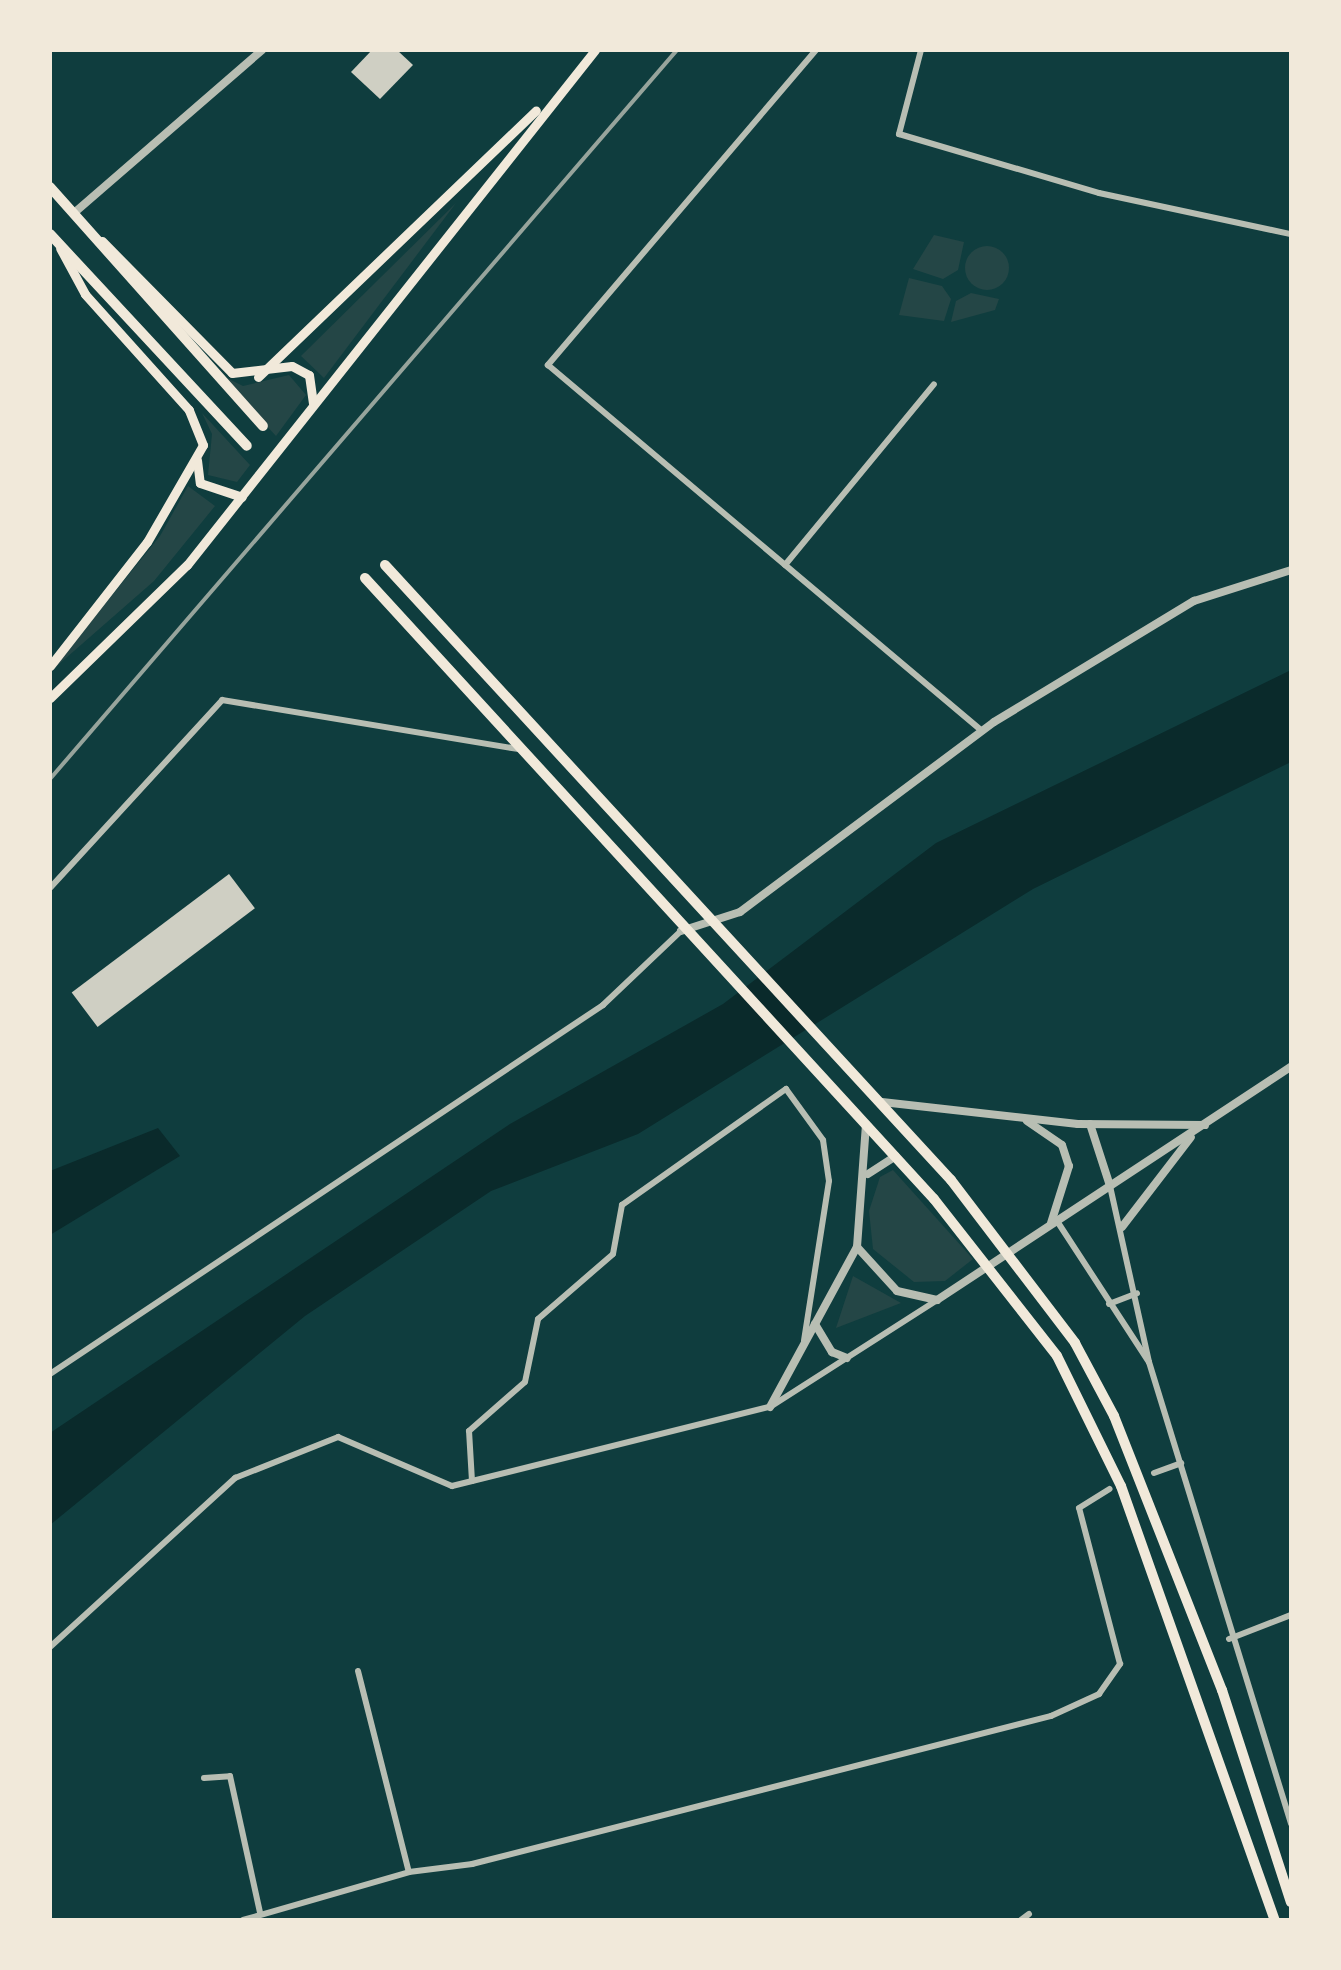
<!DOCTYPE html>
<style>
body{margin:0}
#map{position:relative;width:1341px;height:1970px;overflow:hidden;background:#0f3d3e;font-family:Overpass,sans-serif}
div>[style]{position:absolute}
.green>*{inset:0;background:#244646}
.round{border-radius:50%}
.water>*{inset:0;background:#0a2a2b}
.building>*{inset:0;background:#cfcfc3;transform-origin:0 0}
.minor>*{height:6px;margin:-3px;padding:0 3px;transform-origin:3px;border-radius:3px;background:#b8beb3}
.tertiary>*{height:8px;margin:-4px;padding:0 4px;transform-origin:4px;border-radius:4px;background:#b8beb3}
.secondary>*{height:9px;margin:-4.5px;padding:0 4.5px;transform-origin:4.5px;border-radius:4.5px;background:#f1e9da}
.primary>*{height:10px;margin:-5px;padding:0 5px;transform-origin:5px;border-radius:5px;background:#f1e9da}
.rail>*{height:4px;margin:-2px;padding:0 2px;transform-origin:2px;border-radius:2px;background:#97a49c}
span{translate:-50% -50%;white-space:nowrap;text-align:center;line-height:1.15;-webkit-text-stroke:10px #f1e9da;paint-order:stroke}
.frame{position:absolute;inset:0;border:52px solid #f1e9da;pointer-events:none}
</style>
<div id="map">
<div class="green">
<i style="clip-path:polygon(456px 203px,324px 378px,301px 356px)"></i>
<i style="clip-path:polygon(934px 235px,964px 242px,958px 270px,943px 279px,913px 269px)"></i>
<i class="round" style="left:965px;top:246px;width:44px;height:44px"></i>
<i style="clip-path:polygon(909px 278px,942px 286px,951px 299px,944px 321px,899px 315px)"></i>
<i style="clip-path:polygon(971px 293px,999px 299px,995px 310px,951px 322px,956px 301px)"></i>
<i style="clip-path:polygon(217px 373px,243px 386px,289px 375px,306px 395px,276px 436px)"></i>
<i style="clip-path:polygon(202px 413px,250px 465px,237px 482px,208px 475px,212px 434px)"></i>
<i style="clip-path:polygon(188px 486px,215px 506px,154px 581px,50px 672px,160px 536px)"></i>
<i style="clip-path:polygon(893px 1170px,973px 1259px,945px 1281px,914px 1282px,873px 1249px,869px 1211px,880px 1177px)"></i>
<i style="clip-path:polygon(853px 1276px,901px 1303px,836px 1328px)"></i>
</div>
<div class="water">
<i style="clip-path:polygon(1291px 670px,1291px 762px,1033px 889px,638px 1134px,491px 1191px,305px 1316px,50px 1525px,50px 1433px,510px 1124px,723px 1004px,936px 843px)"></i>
<i style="clip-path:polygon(158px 1128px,180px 1156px,50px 1235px,50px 1171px)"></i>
</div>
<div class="building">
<i style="clip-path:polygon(372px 50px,397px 50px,413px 65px,380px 99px,351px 72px)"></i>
<i style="left:229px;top:874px;width:43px;height:197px;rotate:53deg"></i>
</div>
<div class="minor">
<i style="left:816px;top:50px;width:414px;rotate:130.4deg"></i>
<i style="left:548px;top:365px;width:568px;rotate:40.14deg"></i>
<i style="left:921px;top:50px;width:87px;rotate:104.7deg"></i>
<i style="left:899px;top:134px;width:209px;rotate:16.4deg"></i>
<i style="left:1099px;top:193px;width:196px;rotate:12.1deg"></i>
<i style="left:785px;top:565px;width:234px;rotate:-50.5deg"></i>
<i style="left:50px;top:888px;width:255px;rotate:-47.5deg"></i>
<i style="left:222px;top:700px;width:301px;rotate:9.4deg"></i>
<i style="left:1057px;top:1221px;width:168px;rotate:56.9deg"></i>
<i style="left:1149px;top:1362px;width:180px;rotate:-102.5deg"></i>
<i style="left:1109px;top:1304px;width:30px;rotate:-21deg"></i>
<i style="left:1149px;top:1362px;width:483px;rotate:72.9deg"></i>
<i style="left:50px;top:1374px;width:665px;rotate:-33.71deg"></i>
<i style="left:603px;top:1005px;width:108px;rotate:-43.5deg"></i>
<i style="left:1154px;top:1473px;width:29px;rotate:-20deg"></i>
<i style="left:472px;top:1481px;width:50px;rotate:-93.4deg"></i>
<i style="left:469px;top:1431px;width:74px;rotate:-41.2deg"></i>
<i style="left:525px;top:1382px;width:64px;rotate:-78.3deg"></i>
<i style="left:538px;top:1319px;width:99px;rotate:-40.9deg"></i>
<i style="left:613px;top:1254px;width:50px;rotate:-79.6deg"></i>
<i style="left:622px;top:1205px;width:201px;rotate:-35.3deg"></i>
<i style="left:786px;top:1089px;width:63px;rotate:54deg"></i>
<i style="left:823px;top:1140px;width:41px;rotate:81.7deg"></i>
<i style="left:829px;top:1181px;width:162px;rotate:98.9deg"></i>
<i style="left:1229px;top:1639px;width:66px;rotate:-21.2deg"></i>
<i style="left:50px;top:1647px;width:251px;rotate:-42.4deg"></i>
<i style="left:235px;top:1478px;width:111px;rotate:-21.7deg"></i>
<i style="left:338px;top:1437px;width:124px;rotate:23.3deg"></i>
<i style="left:452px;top:1486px;width:328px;rotate:-14deg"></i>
<i style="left:770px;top:1407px;width:198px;rotate:-32.6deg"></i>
<i style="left:358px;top:1671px;width:207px;rotate:75.8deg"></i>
<i style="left:409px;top:1872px;width:64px;rotate:-7.2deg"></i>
<i style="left:472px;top:1864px;width:598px;rotate:-14.34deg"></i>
<i style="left:1051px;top:1716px;width:53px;rotate:-24.6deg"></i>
<i style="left:1099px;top:1694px;width:37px;rotate:-55deg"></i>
<i style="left:1120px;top:1664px;width:161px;rotate:-104.7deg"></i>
<i style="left:1079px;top:1508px;width:36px;rotate:-32deg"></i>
<i style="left:204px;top:1778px;width:26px;rotate:-4deg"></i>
<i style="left:230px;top:1776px;width:139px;rotate:77.6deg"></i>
<i style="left:243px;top:1920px;width:173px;rotate:-16.1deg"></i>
<i style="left:1021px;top:1920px;width:10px;rotate:-37deg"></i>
</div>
<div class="tertiary">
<i style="left:74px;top:213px;width:249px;rotate:-40.9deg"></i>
<i style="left:681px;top:931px;width:62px;rotate:-17.9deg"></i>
<i style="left:740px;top:912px;width:317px;rotate:-36.8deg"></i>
<i style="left:994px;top:722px;width:234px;rotate:-31.2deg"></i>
<i style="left:1194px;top:601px;width:102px;rotate:-17.7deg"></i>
<i style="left:882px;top:1102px;width:197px;rotate:6.4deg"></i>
<i style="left:1078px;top:1124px;width:127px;rotate:0.5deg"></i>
<i style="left:1027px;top:1121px;width:42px;rotate:34.4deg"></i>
<i style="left:1062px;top:1145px;width:22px;rotate:72deg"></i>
<i style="left:1069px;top:1166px;width:60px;rotate:107.5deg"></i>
<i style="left:1090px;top:1124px;width:65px;rotate:72.1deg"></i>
<i style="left:868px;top:1174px;width:33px;rotate:-33deg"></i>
<i style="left:1122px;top:1227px;width:113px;rotate:-52.5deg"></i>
<i style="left:857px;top:1247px;width:59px;rotate:47.7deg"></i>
<i style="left:897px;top:1291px;width:41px;rotate:12.7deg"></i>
<i style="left:937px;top:1300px;width:424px;rotate:-33.4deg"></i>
<i style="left:815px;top:1324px;width:33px;rotate:59deg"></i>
<i style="left:832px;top:1352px;width:16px;rotate:22deg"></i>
<i style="left:770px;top:1407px;width:182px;rotate:-61.5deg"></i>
<i style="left:857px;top:1247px;width:123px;rotate:-85.8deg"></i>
</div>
<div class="secondary">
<i style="left:102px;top:241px;width:185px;rotate:45.4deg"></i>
<i style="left:232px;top:373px;width:60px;rotate:-6.7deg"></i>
<i style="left:292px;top:366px;width:19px;rotate:28deg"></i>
<i style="left:309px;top:375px;width:29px;rotate:82deg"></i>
<i style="left:258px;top:377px;width:385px;rotate:-43.8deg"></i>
<i style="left:197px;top:460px;width:23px;rotate:83deg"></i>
<i style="left:200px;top:483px;width:44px;rotate:18.4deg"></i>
<i style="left:50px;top:666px;width:157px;rotate:-52deg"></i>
<i style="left:147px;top:542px;width:112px;rotate:-60deg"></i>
<i style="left:203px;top:445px;width:38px;rotate:-112deg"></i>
<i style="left:189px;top:410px;width:156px;rotate:-131.9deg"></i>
<i style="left:85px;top:294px;width:52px;rotate:-118.5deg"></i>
<i style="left:50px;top:698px;width:191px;rotate:-44.2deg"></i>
<i style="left:187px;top:565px;width:657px;rotate:-51.61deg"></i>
</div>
<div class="primary">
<i style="left:50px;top:187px;width:320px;rotate:48.3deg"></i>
<i style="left:50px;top:234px;width:289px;rotate:47.1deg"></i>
<i style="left:385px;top:565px;width:836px;rotate:47.38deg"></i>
<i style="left:951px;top:1180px;width:205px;rotate:52.7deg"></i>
<i style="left:1075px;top:1343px;width:83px;rotate:61.9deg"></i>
<i style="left:1114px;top:1416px;width:295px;rotate:68.5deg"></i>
<i style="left:1222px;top:1690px;width:223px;rotate:72deg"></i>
<i style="left:365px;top:578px;width:842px;rotate:47.5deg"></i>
<i style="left:934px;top:1199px;width:199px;rotate:51.9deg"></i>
<i style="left:1057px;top:1356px;width:145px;rotate:63.8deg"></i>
<i style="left:1121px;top:1486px;width:461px;rotate:70.5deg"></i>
</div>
<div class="rail">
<i style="left:50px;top:779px;width:962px;rotate:-49.3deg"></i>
</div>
<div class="frame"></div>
</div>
